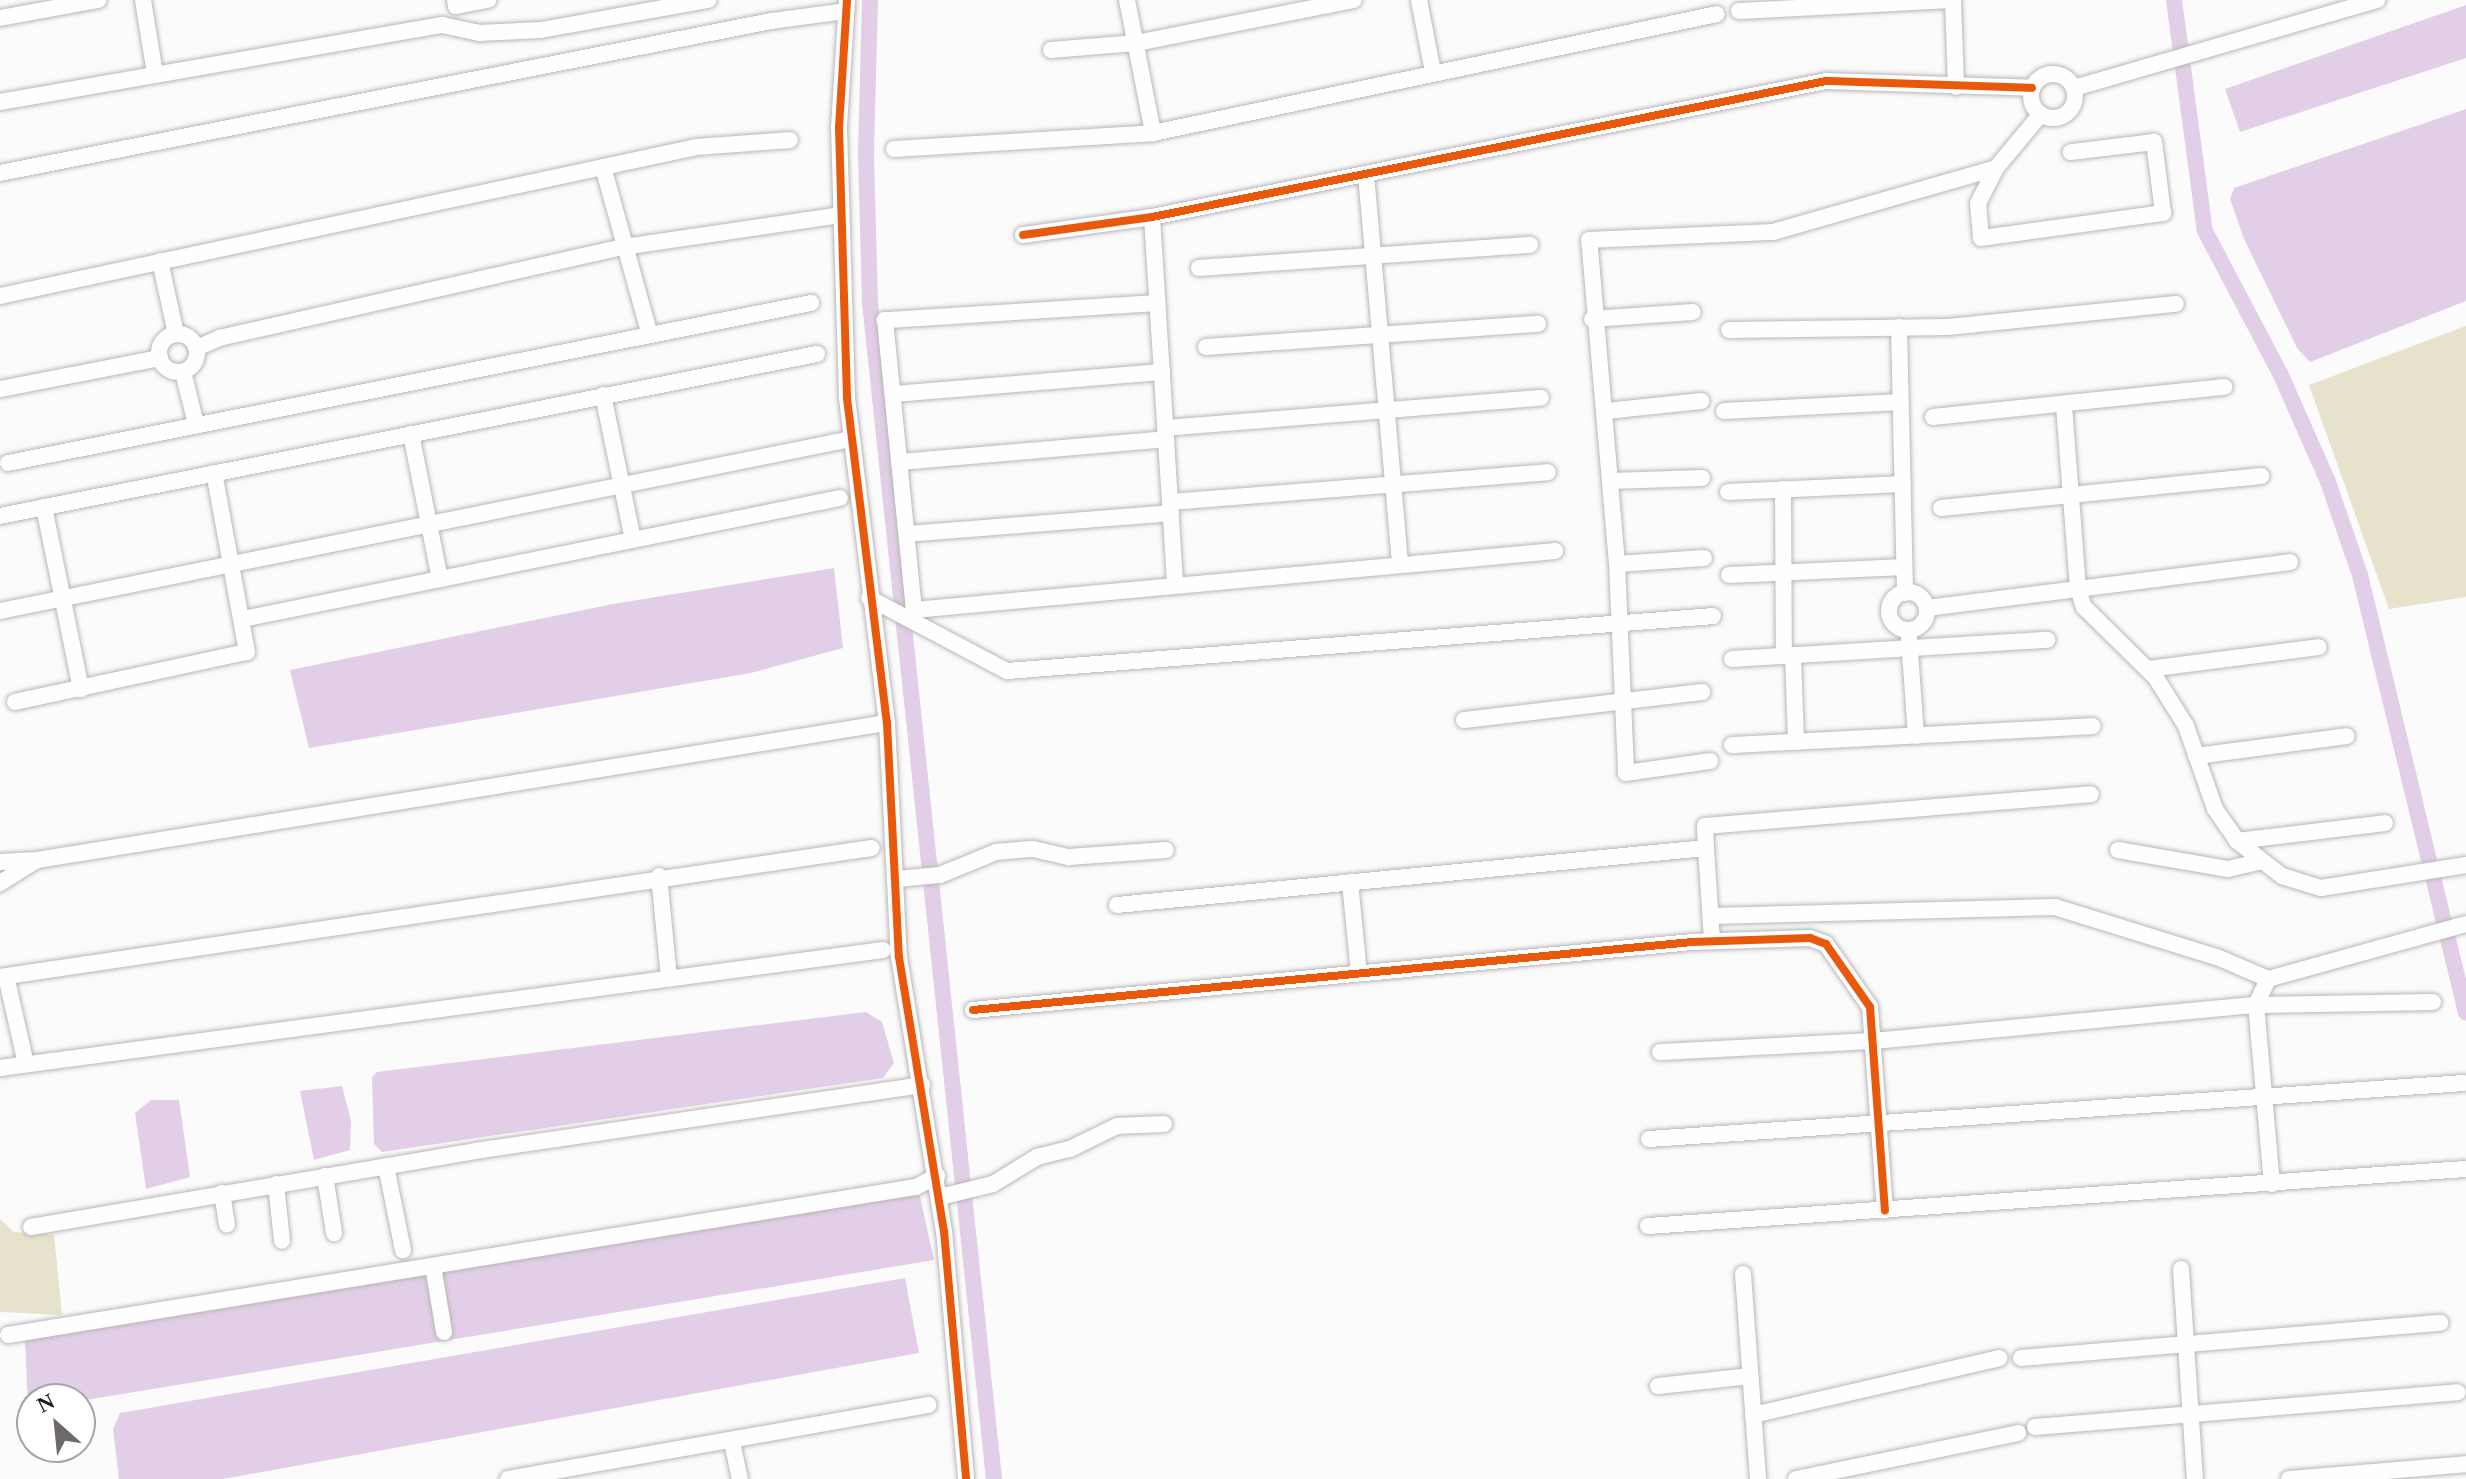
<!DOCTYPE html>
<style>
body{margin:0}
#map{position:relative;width:2466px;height:1479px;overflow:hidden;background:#fcfbfb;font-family:Georgia,serif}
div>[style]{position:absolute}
.green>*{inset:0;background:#e7e2cb}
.water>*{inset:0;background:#e3cee7}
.canal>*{height:16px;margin:-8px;padding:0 8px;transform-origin:8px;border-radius:8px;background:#e3cee7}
.roads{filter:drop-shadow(0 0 2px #b9b6b6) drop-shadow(0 0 2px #b9b6b6)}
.street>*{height:16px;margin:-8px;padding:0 8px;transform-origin:8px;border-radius:8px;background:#fffefe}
.street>.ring{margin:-8px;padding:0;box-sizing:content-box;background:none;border:16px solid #fffefe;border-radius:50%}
.cycleway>*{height:8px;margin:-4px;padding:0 4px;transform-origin:4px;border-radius:4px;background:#e8590c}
span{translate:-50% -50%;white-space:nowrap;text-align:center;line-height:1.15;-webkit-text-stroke:6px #fff;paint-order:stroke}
.north{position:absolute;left:16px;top:1383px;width:80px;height:80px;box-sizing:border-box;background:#fff;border:2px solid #a6a4a3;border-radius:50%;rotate:333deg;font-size:22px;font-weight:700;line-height:32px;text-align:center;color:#211b1a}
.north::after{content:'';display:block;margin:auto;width:28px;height:36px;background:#6e6969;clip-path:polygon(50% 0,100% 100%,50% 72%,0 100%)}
</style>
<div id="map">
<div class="green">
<i style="clip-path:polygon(2466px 326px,2466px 597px,2389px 609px,2309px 385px)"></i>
<i style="clip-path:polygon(0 1219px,14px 1232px,54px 1235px,62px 1315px,0 1312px)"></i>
</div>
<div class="water">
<i style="clip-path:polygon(2466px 5px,2466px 58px,2240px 132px,2225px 89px)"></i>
<i style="clip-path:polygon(2466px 109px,2466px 301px,2310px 362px,2297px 348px,2244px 239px,2230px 199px,2234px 188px)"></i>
<i style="clip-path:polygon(834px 568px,843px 648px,751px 673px,309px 748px,290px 670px,613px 604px)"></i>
<i style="clip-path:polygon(866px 1012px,882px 1022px,894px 1063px,883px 1078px,382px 1152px,374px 1144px,372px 1077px,377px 1072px)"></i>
<i style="clip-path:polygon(342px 1086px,351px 1121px,350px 1150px,314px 1160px,300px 1091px)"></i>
<i style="clip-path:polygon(151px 1100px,179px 1100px,190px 1177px,146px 1189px,135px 1113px)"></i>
<i style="clip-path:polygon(919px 1192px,934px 1260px,80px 1401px,32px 1399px,28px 1410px,25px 1340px)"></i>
<i style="clip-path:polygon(905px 1278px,919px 1353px,223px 1479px,119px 1479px,113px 1429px,120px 1413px)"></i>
</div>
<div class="canal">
<i style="left:870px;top:0;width:158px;rotate:91.5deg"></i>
<i style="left:866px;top:158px;width:145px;rotate:88.4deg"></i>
<i style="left:870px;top:303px;width:1183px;rotate:83.98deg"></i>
<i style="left:2174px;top:0;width:233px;rotate:82.4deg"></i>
<i style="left:2205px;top:231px;width:161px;rotate:62.2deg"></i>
<i style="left:2280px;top:373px;width:119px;rotate:66.2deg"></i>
<i style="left:2328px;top:482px;width:98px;rotate:71deg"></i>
<i style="left:2360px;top:575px;width:450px;rotate:76.4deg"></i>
</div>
<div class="roads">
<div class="street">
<i style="left:143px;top:0;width:75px;rotate:80.8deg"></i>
<i style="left:455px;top:0;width:6px;rotate:81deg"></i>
<i style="left:456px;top:6px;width:33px;rotate:-11deg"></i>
<i style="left:847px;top:0;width:128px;rotate:93.6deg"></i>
<i style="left:839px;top:128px;width:270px;rotate:88.3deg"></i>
<i style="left:847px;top:398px;width:327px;rotate:83deg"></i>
<i style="left:887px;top:723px;width:234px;rotate:87.1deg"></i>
<i style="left:899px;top:957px;width:278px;rotate:80.7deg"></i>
<i style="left:944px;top:1231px;width:249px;rotate:84.9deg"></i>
<i style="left:1127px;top:0;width:136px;rotate:78.9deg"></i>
<i style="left:1419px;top:0;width:73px;rotate:79deg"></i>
<i style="left:1953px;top:0;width:87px;rotate:88deg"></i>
<i style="left:1739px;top:11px;width:209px;rotate:-3deg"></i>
<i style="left:0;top:18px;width:100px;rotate:-10.4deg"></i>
<i style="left:1051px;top:50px;width:85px;rotate:-4.7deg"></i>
<i style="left:1136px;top:43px;width:222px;rotate:-11.2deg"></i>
<i class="ring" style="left:2031px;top:74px;width:28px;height:28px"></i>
<i style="left:2074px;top:88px;width:316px;rotate:-16.2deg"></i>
<i style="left:0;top:102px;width:449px;rotate:-9.9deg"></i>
<i style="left:442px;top:25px;width:38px;rotate:12deg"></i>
<i style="left:479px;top:33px;width:62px;rotate:-2.8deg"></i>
<i style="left:541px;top:30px;width:170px;rotate:-10.2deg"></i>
<i style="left:894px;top:149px;width:259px;rotate:-3.5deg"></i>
<i style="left:1153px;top:133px;width:576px;rotate:-11.91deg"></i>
<i style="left:603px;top:167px;width:171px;rotate:74.4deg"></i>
<i style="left:1996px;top:168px;width:39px;rotate:117deg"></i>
<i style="left:1978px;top:203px;width:35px;rotate:85deg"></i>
<i style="left:1981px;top:238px;width:184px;rotate:-7.8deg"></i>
<i style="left:2163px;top:213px;width:72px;rotate:-97.2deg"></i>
<i style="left:2154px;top:142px;width:84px;rotate:173.1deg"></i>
<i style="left:0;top:173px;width:786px;rotate:-11.15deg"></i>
<i style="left:771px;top:21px;width:76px;rotate:-7.6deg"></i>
<i style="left:1366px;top:174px;width:392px;rotate:85deg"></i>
<i style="left:1152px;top:217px;width:368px;rotate:86.4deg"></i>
<i style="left:1023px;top:235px;width:130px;rotate:-7.9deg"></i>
<i style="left:1152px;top:217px;width:688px;rotate:-11.41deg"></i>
<i style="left:1826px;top:81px;width:206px;rotate:1.9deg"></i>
<i style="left:160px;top:261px;width:75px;rotate:77.6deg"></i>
<i style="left:1199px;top:268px;width:332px;rotate:-4deg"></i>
<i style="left:0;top:296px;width:713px;rotate:-12.07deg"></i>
<i style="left:697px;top:147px;width:93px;rotate:-4.3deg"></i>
<i style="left:1157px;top:303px;width:273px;rotate:176.4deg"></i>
<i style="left:885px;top:320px;width:291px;rotate:84.3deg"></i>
<i style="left:914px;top:610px;width:644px;rotate:-5.26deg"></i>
<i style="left:1592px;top:319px;width:101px;rotate:-4deg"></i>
<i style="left:1899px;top:327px;width:266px;rotate:88.7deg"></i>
<i style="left:1729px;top:330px;width:219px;rotate:-0.8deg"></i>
<i style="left:1948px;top:327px;width:229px;rotate:-5.8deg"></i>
<i class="ring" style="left:159px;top:334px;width:22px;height:22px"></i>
<i style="left:1206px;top:347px;width:333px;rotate:-4deg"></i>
<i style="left:197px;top:348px;width:24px;rotate:-24deg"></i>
<i style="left:219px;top:338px;width:415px;rotate:-12.7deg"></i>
<i style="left:624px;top:247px;width:219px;rotate:-8.4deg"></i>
<i style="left:183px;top:372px;width:54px;rotate:76deg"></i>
<i style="left:0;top:389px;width:163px;rotate:-11deg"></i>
<i style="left:893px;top:394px;width:270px;rotate:-4.7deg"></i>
<i style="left:603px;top:395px;width:148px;rotate:78.3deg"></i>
<i style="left:2064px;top:406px;width:184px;rotate:85.6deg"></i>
<i style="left:2078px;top:589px;width:19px;rotate:72deg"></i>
<i style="left:2084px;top:607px;width:101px;rotate:44.6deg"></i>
<i style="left:2156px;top:678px;width:57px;rotate:58deg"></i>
<i style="left:2186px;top:726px;width:88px;rotate:70.7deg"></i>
<i style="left:2215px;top:809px;width:39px;rotate:55deg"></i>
<i style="left:2237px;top:841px;width:57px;rotate:37.9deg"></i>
<i style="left:2282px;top:876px;width:41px;rotate:17.1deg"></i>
<i style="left:2321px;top:888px;width:147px;rotate:-9deg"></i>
<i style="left:1606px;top:411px;width:96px;rotate:-6deg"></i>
<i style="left:1724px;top:411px;width:177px;rotate:-2.9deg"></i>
<i style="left:1933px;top:417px;width:293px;rotate:-5.9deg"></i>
<i style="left:1165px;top:428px;width:377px;rotate:-4.6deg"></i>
<i style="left:411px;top:434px;width:148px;rotate:78.7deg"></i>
<i style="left:899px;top:462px;width:268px;rotate:-4.9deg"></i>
<i style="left:8px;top:463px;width:819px;rotate:-11.27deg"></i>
<i style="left:1610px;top:481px;width:92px;rotate:-1.9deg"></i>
<i style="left:1783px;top:489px;width:167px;rotate:89.7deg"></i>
<i style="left:1728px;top:492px;width:175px;rotate:-2.6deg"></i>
<i style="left:1170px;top:502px;width:379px;rotate:-4.5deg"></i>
<i style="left:44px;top:507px;width:186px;rotate:78.5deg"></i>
<i style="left:1941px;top:508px;width:322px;rotate:-5.7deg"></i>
<i style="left:0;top:516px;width:833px;rotate:-11.22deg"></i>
<i style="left:907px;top:534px;width:265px;rotate:-4.5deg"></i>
<i style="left:1704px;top:558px;width:87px;rotate:176.1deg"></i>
<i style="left:1617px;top:564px;width:325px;rotate:-94.9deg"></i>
<i style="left:1589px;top:240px;width:184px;rotate:-2.5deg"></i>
<i style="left:1773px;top:232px;width:232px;rotate:-16deg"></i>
<i style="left:1996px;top:168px;width:70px;rotate:-50.2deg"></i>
<i style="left:1617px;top:564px;width:209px;rotate:87.5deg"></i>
<i style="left:1626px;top:773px;width:85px;rotate:-8.1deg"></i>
<i style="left:1729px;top:575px;width:175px;rotate:-2.6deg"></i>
<i class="ring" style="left:1889px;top:592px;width:22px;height:22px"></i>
<i style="left:869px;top:598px;width:156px;rotate:27.9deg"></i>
<i style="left:1007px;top:671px;width:708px;rotate:-4.45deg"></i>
<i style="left:1927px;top:608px;width:366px;rotate:-7.2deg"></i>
<i style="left:0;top:611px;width:868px;rotate:-11.43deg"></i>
<i style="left:243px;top:619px;width:609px;rotate:-11.46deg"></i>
<i style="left:1909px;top:638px;width:98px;rotate:85.9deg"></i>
<i style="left:1793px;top:655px;width:87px;rotate:88deg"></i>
<i style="left:1732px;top:659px;width:316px;rotate:-3.5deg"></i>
<i style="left:2148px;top:669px;width:172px;rotate:-7.3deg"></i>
<i style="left:15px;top:702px;width:237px;rotate:-12.2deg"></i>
<i style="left:247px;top:652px;width:182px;rotate:-100.4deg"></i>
<i style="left:1464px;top:720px;width:240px;rotate:-6.7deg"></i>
<i style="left:1732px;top:745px;width:361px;rotate:-3deg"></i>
<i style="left:2196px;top:756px;width:152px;rotate:-7.5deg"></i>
<i style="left:2237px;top:841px;width:149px;rotate:-6.9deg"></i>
<i style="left:1706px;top:848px;width:92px;rotate:86.3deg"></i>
<i style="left:2118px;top:850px;width:112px;rotate:9.8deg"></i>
<i style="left:2228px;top:869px;width:31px;rotate:-13deg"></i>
<i style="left:37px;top:860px;width:861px;rotate:-9.16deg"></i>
<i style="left:0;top:862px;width:37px;rotate:-3deg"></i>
<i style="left:37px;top:860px;width:44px;rotate:148.1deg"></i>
<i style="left:659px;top:876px;width:102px;rotate:84.4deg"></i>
<i style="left:897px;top:879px;width:43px;rotate:-5.3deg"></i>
<i style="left:940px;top:875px;width:61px;rotate:-22.3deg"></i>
<i style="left:996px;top:852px;width:37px;rotate:-5deg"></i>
<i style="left:1033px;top:849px;width:37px;rotate:13deg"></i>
<i style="left:1069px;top:857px;width:97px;rotate:-4.1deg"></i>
<i style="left:1350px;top:882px;width:91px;rotate:84.4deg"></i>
<i style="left:1117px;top:905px;width:592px;rotate:-5.53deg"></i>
<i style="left:1706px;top:848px;width:22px;rotate:-93deg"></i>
<i style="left:1705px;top:826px;width:387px;rotate:-4.7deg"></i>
<i style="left:1711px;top:916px;width:344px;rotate:-1.5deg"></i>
<i style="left:2055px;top:907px;width:170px;rotate:17.2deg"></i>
<i style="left:2217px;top:957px;width:56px;rotate:23.3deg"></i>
<i style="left:6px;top:976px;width:90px;rotate:77.2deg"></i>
<i style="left:0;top:977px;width:881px;rotate:-8.42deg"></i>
<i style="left:973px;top:1010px;width:722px;rotate:-5.4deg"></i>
<i style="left:1692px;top:942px;width:118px;rotate:-1.9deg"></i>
<i style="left:1810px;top:938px;width:17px;rotate:21deg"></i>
<i style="left:1826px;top:944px;width:77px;rotate:55.1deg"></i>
<i style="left:1870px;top:1007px;width:204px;rotate:85.8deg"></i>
<i style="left:1660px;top:1052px;width:213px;rotate:-3deg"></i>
<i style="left:1873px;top:1041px;width:385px;rotate:-5.4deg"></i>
<i style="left:2256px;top:1005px;width:177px;rotate:-1deg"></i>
<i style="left:0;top:1068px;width:891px;rotate:-7.61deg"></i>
<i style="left:1649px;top:1139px;width:817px;rotate:-3.93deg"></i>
<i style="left:386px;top:1166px;width:86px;rotate:78.6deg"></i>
<i style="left:325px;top:1176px;width:58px;rotate:81deg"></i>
<i style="left:276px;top:1184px;width:57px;rotate:84deg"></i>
<i style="left:2272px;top:1184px;width:180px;rotate:-95.1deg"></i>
<i style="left:2256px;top:1005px;width:29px;rotate:-65deg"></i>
<i style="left:2268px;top:979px;width:205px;rotate:-15.5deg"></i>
<i style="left:222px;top:1193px;width:32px;rotate:81deg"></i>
<i style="left:940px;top:1197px;width:55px;rotate:-13.8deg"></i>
<i style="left:993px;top:1184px;width:52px;rotate:-31.5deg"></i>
<i style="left:1037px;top:1157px;width:34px;rotate:-14deg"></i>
<i style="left:1070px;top:1149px;width:52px;rotate:-26.1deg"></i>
<i style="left:1117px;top:1126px;width:47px;rotate:-2.4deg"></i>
<i style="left:1648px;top:1226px;width:820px;rotate:-3.99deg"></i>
<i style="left:31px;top:1227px;width:458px;rotate:-9.7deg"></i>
<i style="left:482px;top:1150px;width:445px;rotate:-8.4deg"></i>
<i style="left:433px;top:1266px;width:67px;rotate:80.5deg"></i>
<i style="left:2181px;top:1269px;width:210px;rotate:86.2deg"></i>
<i style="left:1743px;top:1274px;width:206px;rotate:85.8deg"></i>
<i style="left:8px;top:1335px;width:920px;rotate:-9.26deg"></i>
<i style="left:916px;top:1187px;width:24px;rotate:-28deg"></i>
<i style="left:2021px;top:1358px;width:421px;rotate:-4.8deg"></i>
<i style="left:1658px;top:1386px;width:93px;rotate:-6.2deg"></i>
<i style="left:1753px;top:1415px;width:253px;rotate:-13deg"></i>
<i style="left:2035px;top:1427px;width:424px;rotate:-4.7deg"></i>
<i style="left:732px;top:1442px;width:38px;rotate:78deg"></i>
<i style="left:508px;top:1479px;width:427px;rotate:-10deg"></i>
<i style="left:1796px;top:1479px;width:227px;rotate:-11.7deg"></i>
<i style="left:2289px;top:1479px;width:178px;rotate:-4.8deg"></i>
</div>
</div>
<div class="cycleway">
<i style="left:847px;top:0;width:128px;rotate:93.6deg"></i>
<i style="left:839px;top:128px;width:270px;rotate:88.3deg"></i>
<i style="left:847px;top:398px;width:327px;rotate:83deg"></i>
<i style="left:887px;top:723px;width:234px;rotate:87.1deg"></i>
<i style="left:899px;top:957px;width:278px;rotate:80.7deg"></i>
<i style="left:944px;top:1231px;width:249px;rotate:84.9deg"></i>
<i style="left:1023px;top:235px;width:130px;rotate:-7.9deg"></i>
<i style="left:1152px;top:217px;width:688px;rotate:-11.41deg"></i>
<i style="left:1826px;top:81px;width:206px;rotate:1.9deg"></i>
<i style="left:973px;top:1010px;width:722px;rotate:-5.4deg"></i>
<i style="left:1692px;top:942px;width:118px;rotate:-1.9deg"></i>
<i style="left:1810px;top:938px;width:17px;rotate:21deg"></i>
<i style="left:1826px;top:944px;width:77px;rotate:55.1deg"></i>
<i style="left:1870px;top:1007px;width:204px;rotate:85.8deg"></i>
</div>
<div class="north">N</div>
</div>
